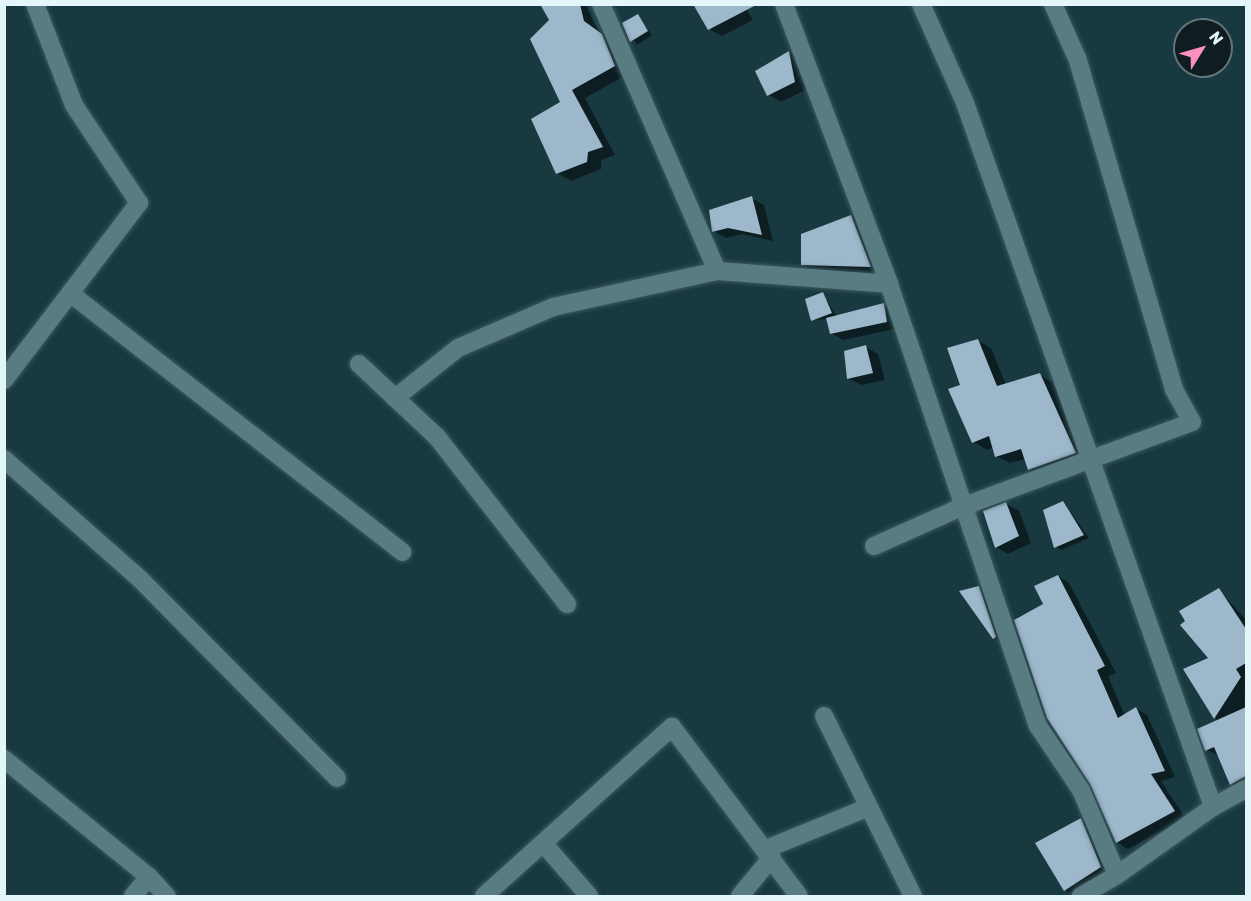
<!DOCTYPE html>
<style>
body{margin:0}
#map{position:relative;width:1251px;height:901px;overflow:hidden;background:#17393f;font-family:Rubik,sans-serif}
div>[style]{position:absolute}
.shadow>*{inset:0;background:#0007}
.building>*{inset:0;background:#9db7cb}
.roads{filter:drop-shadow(0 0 2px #3b585d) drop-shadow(0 0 2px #3b585d)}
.street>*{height:18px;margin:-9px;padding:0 9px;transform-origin:9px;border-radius:9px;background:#597b82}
span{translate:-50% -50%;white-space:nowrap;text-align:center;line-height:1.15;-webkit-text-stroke:6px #0f1d20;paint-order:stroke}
.frame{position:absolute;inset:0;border:6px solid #e3f6fa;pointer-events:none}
.north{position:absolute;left:1173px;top:18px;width:60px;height:60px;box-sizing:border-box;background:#0f1d20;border:2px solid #647477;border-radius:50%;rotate:53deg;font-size:16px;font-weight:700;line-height:24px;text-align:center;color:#e3f6fa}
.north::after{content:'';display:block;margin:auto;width:21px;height:27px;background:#fd8fc1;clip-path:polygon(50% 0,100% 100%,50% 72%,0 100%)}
</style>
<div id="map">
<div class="shadow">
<i style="clip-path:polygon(542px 4px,585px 4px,598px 31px,615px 44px,628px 74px,585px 98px,615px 155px,601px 160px,601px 169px,571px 181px,557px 173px,561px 103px,551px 20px)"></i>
<i style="clip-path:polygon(743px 4px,753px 20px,722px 36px,709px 29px)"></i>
<i style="clip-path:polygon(638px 16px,652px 35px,637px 45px,624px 24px)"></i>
<i style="clip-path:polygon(789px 52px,801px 59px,807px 89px,781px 102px,768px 94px,757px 71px)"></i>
<i style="clip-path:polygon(751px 198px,764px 205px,773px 241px,742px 234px,726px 238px,714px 231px)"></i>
<i style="clip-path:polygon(851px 217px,863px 224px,882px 273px,814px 271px,802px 264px)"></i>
<i style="clip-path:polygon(823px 294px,837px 317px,883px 305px,896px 312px,899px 328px,843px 340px,831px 333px,828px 319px,812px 320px)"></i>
<i style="clip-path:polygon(978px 341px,991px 348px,1006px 385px,1040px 375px,1053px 383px,1089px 460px,1043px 477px,1029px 469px,1026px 459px,1010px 463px,996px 456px,994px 447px,987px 450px,974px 442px,962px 385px)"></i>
<i style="clip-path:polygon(866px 347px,878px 354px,885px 380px,861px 385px,848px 378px)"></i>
<i style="clip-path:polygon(1063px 502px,1089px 538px,1061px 550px,1056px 547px)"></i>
<i style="clip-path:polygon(1006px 504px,1019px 511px,1031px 543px,1008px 554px,996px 547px)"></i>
<i style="clip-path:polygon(1058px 576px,1069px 583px,1116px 673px,1108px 676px,1125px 716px,1136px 709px,1147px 715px,1175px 777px,1161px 781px,1185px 818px,1128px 849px,1117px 842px,1045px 605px)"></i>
<i style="clip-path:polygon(979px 587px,984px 591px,999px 641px,994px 637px)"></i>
<i style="clip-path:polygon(1219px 590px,1246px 620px,1243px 790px,1232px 784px,1219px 756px,1207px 750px,1199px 729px,1217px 721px,1185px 670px,1211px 659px)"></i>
<i style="clip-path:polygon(1081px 820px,1091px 826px,1111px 873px,1076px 896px,1065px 890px)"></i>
</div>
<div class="building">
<i style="clip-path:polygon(540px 4px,580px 4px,584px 21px,602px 34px,615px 66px,572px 90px,603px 147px,588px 152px,587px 162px,556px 174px,531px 119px,560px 102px,530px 39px,549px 20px)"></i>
<i style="clip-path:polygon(693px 4px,758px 4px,708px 30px)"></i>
<i style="clip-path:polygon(638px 14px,648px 31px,630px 42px,622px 23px)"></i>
<i style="clip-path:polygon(789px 51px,795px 82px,767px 96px,755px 71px)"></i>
<i style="clip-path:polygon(752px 196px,762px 235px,728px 228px,712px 232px,709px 210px)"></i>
<i style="clip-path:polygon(851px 215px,871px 267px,801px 265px,801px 234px)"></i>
<i style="clip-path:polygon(823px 292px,832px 313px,811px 321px,805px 299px)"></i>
<i style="clip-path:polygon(884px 303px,887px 322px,830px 334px,826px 318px)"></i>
<i style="clip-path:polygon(978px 339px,997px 386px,1040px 373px,1076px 453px,1028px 470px,1021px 449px,995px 457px,989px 436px,972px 443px,948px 389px,960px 385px,947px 348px)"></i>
<i style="clip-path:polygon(866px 345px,873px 373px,847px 379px,844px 351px)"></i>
<i style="clip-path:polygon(1063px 501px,1084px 535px,1054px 548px,1043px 510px)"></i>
<i style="clip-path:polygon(1006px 502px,1019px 536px,995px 548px,983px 511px)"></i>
<i style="clip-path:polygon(1058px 575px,1105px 666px,1097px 670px,1118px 718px,1136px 707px,1165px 771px,1151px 774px,1175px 811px,1116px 843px,1090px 784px,1047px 718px,1014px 620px,1043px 604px,1034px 586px)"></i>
<i style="clip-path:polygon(979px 586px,996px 637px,993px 639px,959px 591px)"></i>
<i style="clip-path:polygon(1219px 588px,1246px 629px,1246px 663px,1236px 669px,1241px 677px,1214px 719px,1183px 669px,1208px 658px,1180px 625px,1185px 621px,1179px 611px)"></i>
<i style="clip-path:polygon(1246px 707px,1246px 776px,1230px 785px,1214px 747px,1205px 751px,1197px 729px)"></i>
<i style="clip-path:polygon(1081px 818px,1101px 867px,1064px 891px,1035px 843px)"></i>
</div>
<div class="roads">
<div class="street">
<i style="left:601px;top:4px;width:291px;rotate:66.5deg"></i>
<i style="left:784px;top:4px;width:299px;rotate:69.4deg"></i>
<i style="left:921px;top:4px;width:108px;rotate:66deg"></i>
<i style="left:965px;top:103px;width:746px;rotate:70.59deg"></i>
<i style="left:1213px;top:807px;width:118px;rotate:144.7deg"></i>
<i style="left:71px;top:294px;width:420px;rotate:37.9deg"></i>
<i style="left:359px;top:364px;width:107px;rotate:43.1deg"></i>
<i style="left:437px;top:437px;width:212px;rotate:52.1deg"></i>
<i style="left:4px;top:380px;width:223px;rotate:-52.7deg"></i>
<i style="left:139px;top:203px;width:118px;rotate:-123.6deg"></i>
<i style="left:74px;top:105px;width:108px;rotate:-111.1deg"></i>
<i style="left:395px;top:398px;width:80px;rotate:-38.4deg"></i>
<i style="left:458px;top:348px;width:103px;rotate:-23.3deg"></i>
<i style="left:553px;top:307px;width:168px;rotate:-12.4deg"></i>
<i style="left:717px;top:271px;width:172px;rotate:4.3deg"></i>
<i style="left:889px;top:284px;width:466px;rotate:71.4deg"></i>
<i style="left:1038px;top:726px;width:77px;rotate:56.1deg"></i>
<i style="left:1081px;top:790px;width:92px;rotate:67deg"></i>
<i style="left:1117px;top:875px;width:42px;rotate:149.7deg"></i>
<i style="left:4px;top:459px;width:181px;rotate:41.4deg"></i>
<i style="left:140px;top:579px;width:280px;rotate:45.3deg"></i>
<i style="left:874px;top:546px;width:98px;rotate:-24deg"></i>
<i style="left:964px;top:506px;width:243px;rotate:-20.2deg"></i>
<i style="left:1192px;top:422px;width:38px;rotate:-119deg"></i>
<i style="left:1174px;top:389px;width:345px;rotate:-106.3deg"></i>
<i style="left:1077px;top:58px;width:59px;rotate:-114deg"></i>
<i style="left:824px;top:716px;width:201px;rotate:63.7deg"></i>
<i style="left:4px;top:759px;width:187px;rotate:39.1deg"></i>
<i style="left:1213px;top:807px;width:38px;rotate:-29deg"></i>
<i style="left:543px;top:843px;width:70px;rotate:49deg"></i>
<i style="left:766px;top:849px;width:111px;rotate:-22.2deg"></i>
<i style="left:133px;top:896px;width:25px;rotate:-50deg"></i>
<i style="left:149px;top:877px;width:26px;rotate:47deg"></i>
<i style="left:484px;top:896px;width:253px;rotate:-42deg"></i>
<i style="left:672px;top:727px;width:211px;rotate:53.1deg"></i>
<i style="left:740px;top:896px;width:50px;rotate:-50.6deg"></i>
</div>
</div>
<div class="frame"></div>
<div class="north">N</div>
</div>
